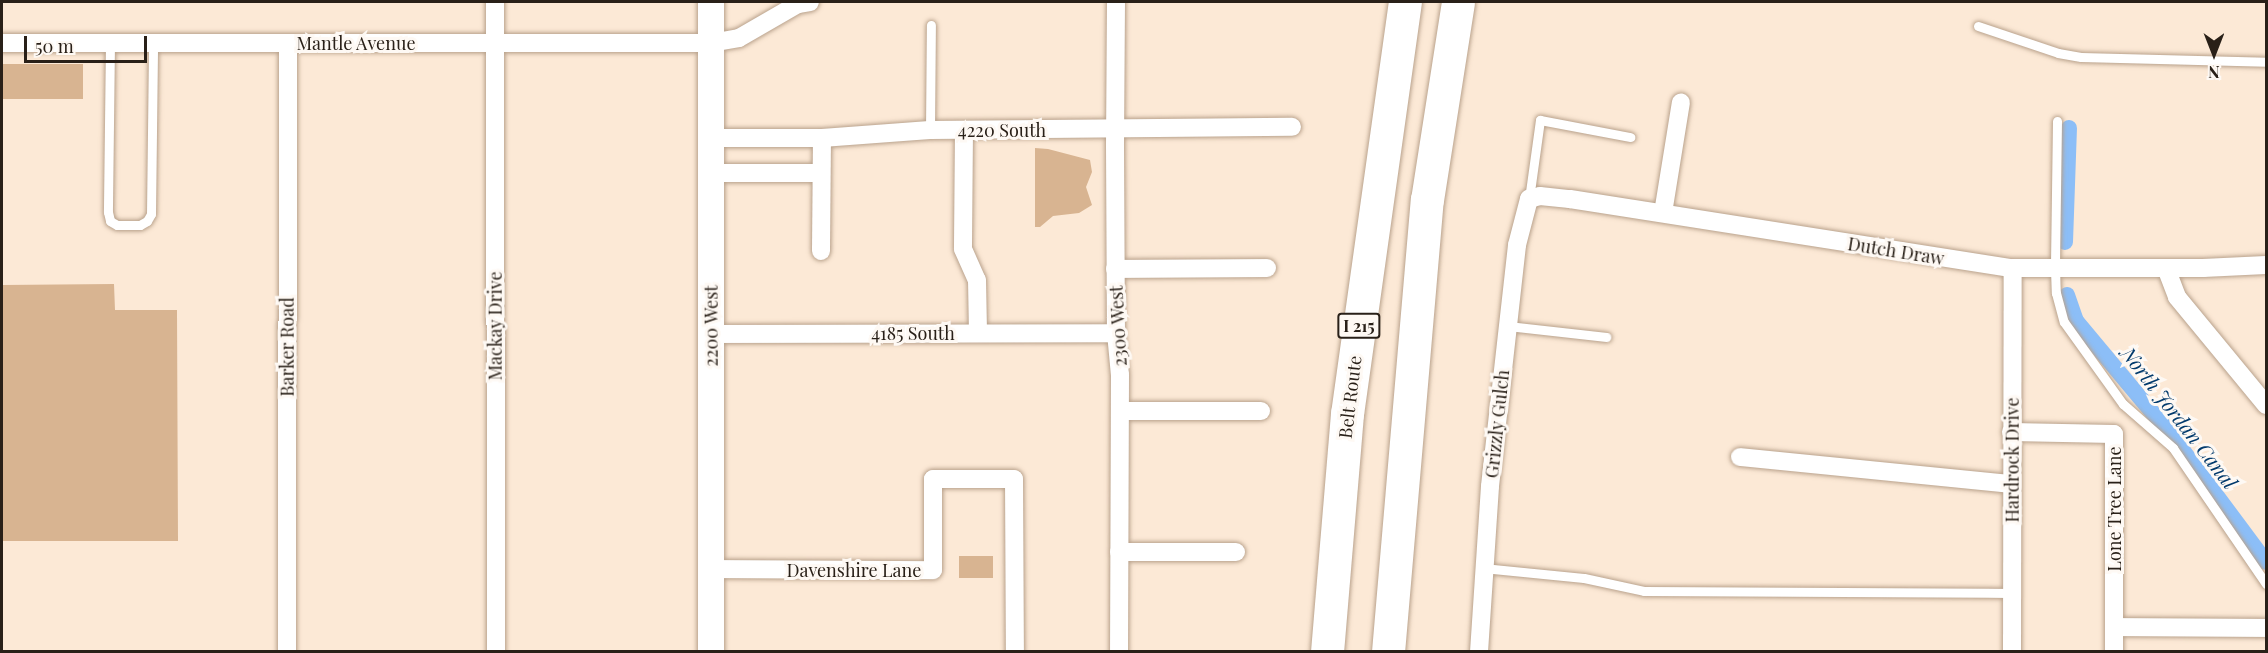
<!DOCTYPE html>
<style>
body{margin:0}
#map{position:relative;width:2268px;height:653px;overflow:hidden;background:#fce9d6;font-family:"Playfair Display",serif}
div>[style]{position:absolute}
.green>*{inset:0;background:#d8b491;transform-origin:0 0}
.canal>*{height:16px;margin:-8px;padding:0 8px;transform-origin:8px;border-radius:8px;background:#8cbef7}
.roads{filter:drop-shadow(0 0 2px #b9a28c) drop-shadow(0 0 2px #b9a28c)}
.lane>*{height:9px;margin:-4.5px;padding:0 4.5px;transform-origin:4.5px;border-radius:4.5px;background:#fff}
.street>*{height:18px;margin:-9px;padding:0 9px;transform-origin:9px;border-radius:9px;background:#fff}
.secondary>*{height:26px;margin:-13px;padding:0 13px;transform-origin:13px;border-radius:13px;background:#fff}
.highway>*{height:33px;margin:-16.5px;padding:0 16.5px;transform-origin:16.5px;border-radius:16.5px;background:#fff}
span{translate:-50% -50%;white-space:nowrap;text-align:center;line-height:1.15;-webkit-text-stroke:6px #fef9f4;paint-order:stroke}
.shield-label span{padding:2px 4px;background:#fef9f4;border:2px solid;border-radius:4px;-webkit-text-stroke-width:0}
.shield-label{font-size:16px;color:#292018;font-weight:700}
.street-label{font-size:18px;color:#292018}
.water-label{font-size:20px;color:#023a6c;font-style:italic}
.frame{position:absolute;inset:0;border:3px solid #292018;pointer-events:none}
.north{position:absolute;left:2184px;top:24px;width:60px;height:60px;-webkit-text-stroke:4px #fef9f4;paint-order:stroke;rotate:180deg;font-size:16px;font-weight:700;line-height:24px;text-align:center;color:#292018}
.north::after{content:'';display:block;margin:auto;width:21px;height:27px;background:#292018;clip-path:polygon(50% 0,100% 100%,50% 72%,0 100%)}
.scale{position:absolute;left:24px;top:36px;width:123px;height:27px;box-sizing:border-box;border:3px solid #292018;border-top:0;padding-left:8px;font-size:18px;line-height:21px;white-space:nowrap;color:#292018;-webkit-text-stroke:4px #fef9f4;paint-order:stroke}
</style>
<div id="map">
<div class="green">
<i style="left:2px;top:64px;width:81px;height:35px"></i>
<i style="clip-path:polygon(1035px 148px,1048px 149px,1090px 160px,1092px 172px,1086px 187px,1092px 205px,1079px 213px,1053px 216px,1040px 227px,1035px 227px)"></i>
<i style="clip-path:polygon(114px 284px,115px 310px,177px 310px,178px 541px,2px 541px,2px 285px)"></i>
<i style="left:959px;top:556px;width:34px;height:22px"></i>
</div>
<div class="canal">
<i style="left:2065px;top:242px;width:114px;rotate:-88deg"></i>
<i style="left:2067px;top:295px;width:28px;rotate:71deg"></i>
<i style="left:2076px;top:321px;width:150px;rotate:50.1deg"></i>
<i style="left:2172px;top:436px;width:157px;rotate:53.3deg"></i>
</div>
<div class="roads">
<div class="lane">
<i style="left:1978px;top:26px;width:84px;rotate:18.6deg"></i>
<i style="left:2058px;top:53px;width:23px;rotate:10deg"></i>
<i style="left:2081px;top:57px;width:185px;rotate:1.5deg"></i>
<i style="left:110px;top:42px;width:170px;rotate:90.7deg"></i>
<i style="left:108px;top:212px;width:9px;rotate:77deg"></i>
<i style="left:110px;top:221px;width:8px;rotate:30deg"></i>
<i style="left:117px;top:225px;width:23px"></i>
<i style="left:140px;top:225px;width:8px;rotate:-30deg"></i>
<i style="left:147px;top:221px;width:8px;rotate:-60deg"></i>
<i style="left:151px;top:214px;width:172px;rotate:-89.3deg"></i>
<i style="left:2057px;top:121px;width:148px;rotate:90.8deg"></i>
<i style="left:2055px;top:269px;width:24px;rotate:88deg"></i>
<i style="left:2056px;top:293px;width:30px;rotate:75deg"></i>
<i style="left:2064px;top:322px;width:101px;rotate:54.3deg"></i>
<i style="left:2123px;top:404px;width:67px;rotate:41.3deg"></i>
<i style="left:2173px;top:448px;width:165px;rotate:55.6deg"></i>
<i style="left:930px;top:130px;width:105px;rotate:-89.5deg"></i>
<i style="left:1529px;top:199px;width:80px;rotate:-82.1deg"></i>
<i style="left:1540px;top:120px;width:92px;rotate:10.7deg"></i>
<i style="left:1508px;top:326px;width:99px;rotate:6.4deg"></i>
<i style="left:1483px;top:568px;width:101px;rotate:5.7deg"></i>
<i style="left:1584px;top:578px;width:61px;rotate:12.2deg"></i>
<i style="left:1644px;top:591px;width:367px;rotate:0.3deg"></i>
</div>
<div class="street">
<i style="left:495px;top:2px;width:650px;rotate:89.91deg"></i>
<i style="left:1116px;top:2px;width:144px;rotate:90.4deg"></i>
<i style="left:1115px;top:146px;width:187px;rotate:89.7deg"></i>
<i style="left:1116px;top:333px;width:42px;rotate:84.6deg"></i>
<i style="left:1120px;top:375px;width:277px;rotate:90.2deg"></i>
<i style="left:2px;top:43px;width:709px"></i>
<i style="left:711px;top:43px;width:28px;rotate:-10deg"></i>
<i style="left:739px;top:38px;width:68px;rotate:-30deg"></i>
<i style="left:798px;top:4px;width:12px;rotate:-9deg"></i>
<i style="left:964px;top:130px;width:119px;rotate:90.5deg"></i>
<i style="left:963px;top:249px;width:34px;rotate:66deg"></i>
<i style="left:977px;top:280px;width:53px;rotate:88.9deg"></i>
<i style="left:711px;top:138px;width:111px"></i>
<i style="left:822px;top:138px;width:108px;rotate:-4.2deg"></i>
<i style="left:930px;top:130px;width:362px;rotate:-0.5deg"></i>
<i style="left:711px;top:173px;width:110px"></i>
<i style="left:1663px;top:213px;width:112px;rotate:-80.8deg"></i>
<i style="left:821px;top:251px;width:113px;rotate:-89.5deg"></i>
<i style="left:2166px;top:268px;width:31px;rotate:69deg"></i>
<i style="left:2177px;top:297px;width:140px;rotate:50.5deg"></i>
<i style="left:1115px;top:269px;width:152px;rotate:-0.4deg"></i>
<i style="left:711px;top:334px;width:405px;rotate:-0.1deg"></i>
<i style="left:1120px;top:411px;width:141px"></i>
<i style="left:2011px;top:432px;width:103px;rotate:1.1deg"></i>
<i style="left:2114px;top:434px;width:218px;rotate:90deg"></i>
<i style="left:1740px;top:457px;width:272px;rotate:5.7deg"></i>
<i style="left:1119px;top:552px;width:117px"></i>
<i style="left:711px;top:569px;width:222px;rotate:0.3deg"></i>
<i style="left:933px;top:570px;width:91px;rotate:-90deg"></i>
<i style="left:933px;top:479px;width:81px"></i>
<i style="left:1014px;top:479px;width:173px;rotate:89.7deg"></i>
<i style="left:2114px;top:627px;width:152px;rotate:0.4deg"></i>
<i style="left:287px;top:652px;width:609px;rotate:-89.91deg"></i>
<i style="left:1479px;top:652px;width:166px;rotate:-86.2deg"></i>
<i style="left:1490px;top:486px;width:243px;rotate:-83.6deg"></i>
<i style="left:1517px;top:245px;width:48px;rotate:-75.4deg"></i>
<i style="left:1529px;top:199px;width:11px;rotate:-15deg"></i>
<i style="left:1540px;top:196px;width:30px;rotate:6deg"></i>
<i style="left:1570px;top:199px;width:448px;rotate:8.9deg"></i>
<i style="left:2013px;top:268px;width:190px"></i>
<i style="left:2203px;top:268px;width:63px;rotate:-2.7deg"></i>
<i style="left:2012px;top:652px;width:384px;rotate:-89.9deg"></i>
</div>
<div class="secondary">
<i style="left:711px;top:652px;width:650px;rotate:-90deg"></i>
</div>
<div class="highway">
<i style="left:1327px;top:652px;width:239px;rotate:-85.2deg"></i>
<i style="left:1347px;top:414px;width:416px;rotate:-82deg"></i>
<i style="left:1388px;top:652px;width:454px;rotate:-85.1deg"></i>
<i style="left:1427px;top:200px;width:200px;rotate:-81.1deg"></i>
</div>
</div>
<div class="shield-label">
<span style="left:1359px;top:326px">I 215</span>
</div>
<div class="street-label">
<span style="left:356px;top:43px">Mantle Avenue</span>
<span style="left:1002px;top:130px">4220 South</span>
<span style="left:1896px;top:251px;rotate:9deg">Dutch Draw</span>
<span style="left:495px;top:326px;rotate:-90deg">Mackay Drive</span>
<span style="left:711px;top:326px;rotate:-90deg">2200 West</span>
<span style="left:1118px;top:326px;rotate:-93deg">2300 West</span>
<span style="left:913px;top:333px">4185 South</span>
<span style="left:287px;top:347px;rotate:-90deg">Barker Road</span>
<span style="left:1350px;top:397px;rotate:-83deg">Belt Route</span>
<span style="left:1497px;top:424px;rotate:-84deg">Grizzly Gulch</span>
<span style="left:2012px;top:460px;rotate:-90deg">Hardrock Drive</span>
<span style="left:2114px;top:509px;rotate:-90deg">Lone Tree Lane</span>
<span style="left:854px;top:570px">Davenshire Lane</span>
</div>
<div class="water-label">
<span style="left:2180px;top:417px;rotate:52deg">North Jordan Canal</span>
</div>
<div class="frame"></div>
<div class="north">N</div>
<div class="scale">50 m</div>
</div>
